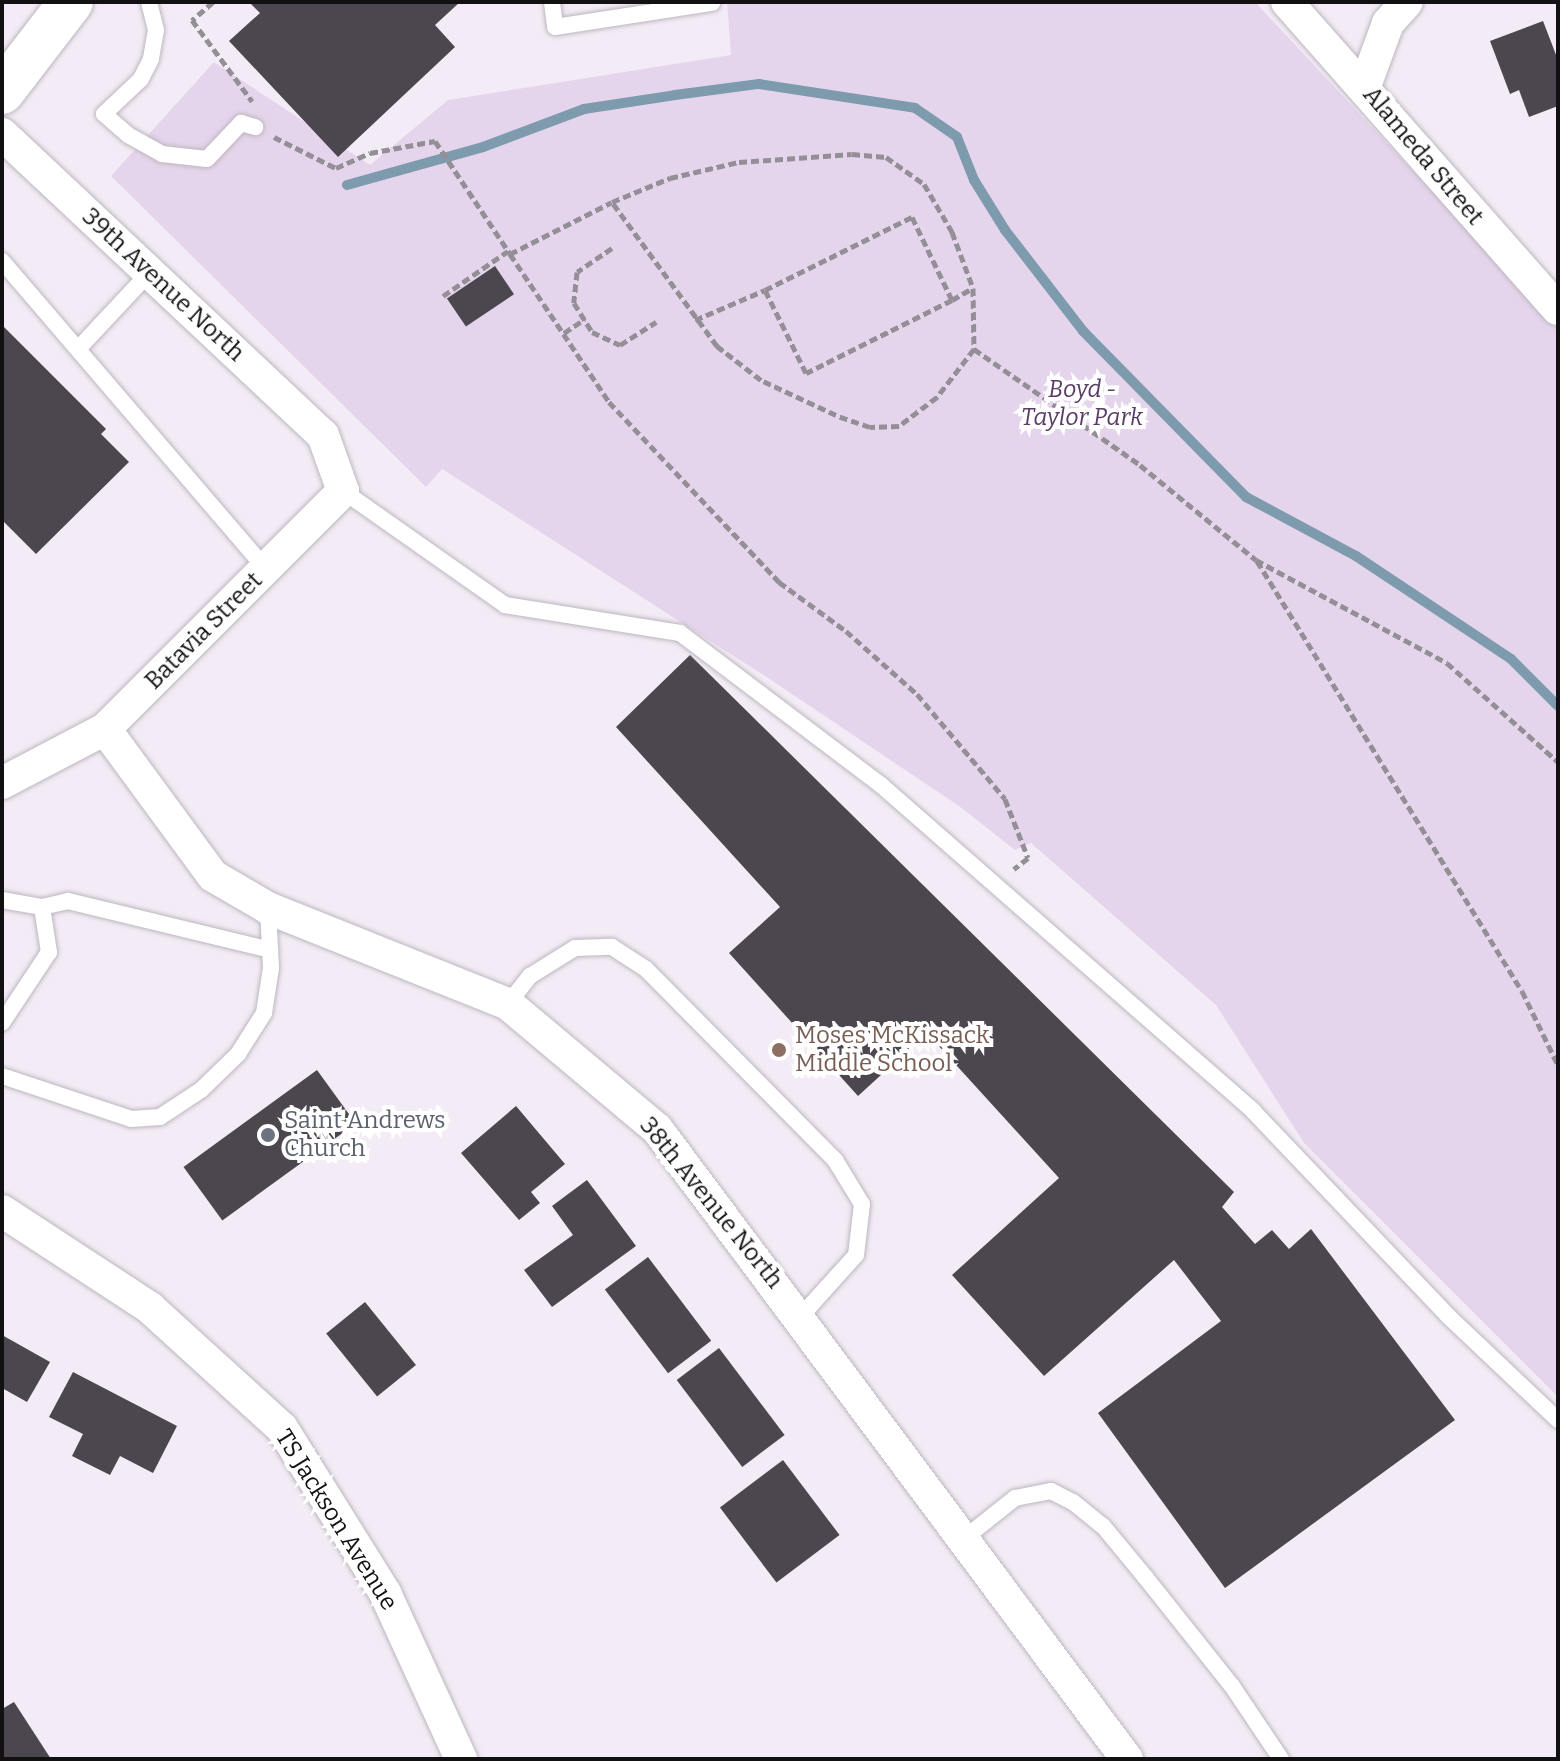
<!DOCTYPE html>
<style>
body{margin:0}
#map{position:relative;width:1560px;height:1761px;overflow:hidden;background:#f3ecf6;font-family:Bitter,serif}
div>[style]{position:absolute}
.green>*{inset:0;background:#e5d5ec}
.stream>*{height:10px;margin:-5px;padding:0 5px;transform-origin:5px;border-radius:5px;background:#7e9bae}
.building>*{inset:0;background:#4c474f;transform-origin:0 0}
.path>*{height:5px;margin-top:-2.5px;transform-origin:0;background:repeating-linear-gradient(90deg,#948f96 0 8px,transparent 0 12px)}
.roads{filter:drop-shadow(0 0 2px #bdb6bf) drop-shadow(0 0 2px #bdb6bf)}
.lane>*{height:16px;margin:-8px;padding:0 8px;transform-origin:8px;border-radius:8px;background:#fff}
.street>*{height:32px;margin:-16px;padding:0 16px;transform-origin:16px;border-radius:16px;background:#fff}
.secondary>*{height:44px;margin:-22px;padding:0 22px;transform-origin:22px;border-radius:22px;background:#fff}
.dots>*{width:22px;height:22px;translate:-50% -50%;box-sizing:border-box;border:4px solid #fff;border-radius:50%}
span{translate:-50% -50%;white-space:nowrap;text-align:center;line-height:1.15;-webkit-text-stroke:8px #fff;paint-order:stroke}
.street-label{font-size:24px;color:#121013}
.park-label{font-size:24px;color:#5a3d65;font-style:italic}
.education-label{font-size:24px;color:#785e54}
.left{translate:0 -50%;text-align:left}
.worship-label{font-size:24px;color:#5b616d}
.frame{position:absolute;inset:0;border:4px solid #121013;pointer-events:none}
</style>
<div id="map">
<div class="green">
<i style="clip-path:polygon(727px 2px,1255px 2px,1558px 327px,1558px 1397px,1304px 1143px,1216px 1005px,1031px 843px,1015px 850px,959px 806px,768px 678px,442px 469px,426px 487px,111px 176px,214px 62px,370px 165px,448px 100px,731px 55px)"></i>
</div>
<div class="stream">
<i style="left:347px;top:185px;width:141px;rotate:-15.6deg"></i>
<i style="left:483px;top:147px;width:108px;rotate:-20.6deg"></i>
<i style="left:584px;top:109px;width:92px;rotate:-8.7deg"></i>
<i style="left:675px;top:95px;width:85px;rotate:-7.5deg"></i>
<i style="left:759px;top:84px;width:158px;rotate:8.7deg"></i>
<i style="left:915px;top:108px;width:51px;rotate:34.6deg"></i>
<i style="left:957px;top:137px;width:46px;rotate:68.4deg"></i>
<i style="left:974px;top:180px;width:59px;rotate:58.2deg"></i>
<i style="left:1005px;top:230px;width:128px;rotate:52.3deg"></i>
<i style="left:1083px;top:331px;width:233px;rotate:45.5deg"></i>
<i style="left:1246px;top:497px;width:125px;rotate:28.2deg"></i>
<i style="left:1356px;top:556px;width:186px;rotate:33.6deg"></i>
<i style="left:1511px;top:659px;width:66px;rotate:45deg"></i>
</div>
<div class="building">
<i style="clip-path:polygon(249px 2px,460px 2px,435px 25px,455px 47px,338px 157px,229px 41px,260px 13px)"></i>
<i style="clip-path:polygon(1543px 21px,1558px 60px,1558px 106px,1529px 117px,1519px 90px,1510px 94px,1490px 41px)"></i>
<i style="left:495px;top:266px;width:34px;height:58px;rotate:56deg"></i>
<i style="clip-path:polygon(2px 325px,106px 429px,101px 434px,129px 462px,36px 554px,2px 520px)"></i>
<i style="clip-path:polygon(690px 655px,1234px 1192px,1222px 1207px,1255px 1244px,1272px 1230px,1289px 1249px,1311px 1229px,1455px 1420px,1225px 1588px,1098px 1413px,1221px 1321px,1174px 1260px,1044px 1376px,952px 1275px,1059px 1178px,927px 1033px,858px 1096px,729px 953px,780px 907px,616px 727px)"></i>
<i style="left:317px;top:1070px;width:66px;height:165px;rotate:54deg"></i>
<i style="clip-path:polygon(516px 1106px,565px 1164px,531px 1192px,540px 1203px,519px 1220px,461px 1153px)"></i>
<i style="clip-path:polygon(587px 1180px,636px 1246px,552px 1307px,524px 1270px,573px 1235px,552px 1206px)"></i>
<i style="left:648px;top:1257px;width:105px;height:54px;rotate:53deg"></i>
<i style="left:365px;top:1302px;width:81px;height:50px;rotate:51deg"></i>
<i style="clip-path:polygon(2px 1335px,50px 1362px,27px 1402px,2px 1388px)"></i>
<i style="left:719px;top:1348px;width:109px;height:53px;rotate:53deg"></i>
<i style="clip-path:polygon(73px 1372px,177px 1426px,153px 1473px,120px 1456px,110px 1475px,72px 1456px,83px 1434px,49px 1417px)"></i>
<i style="left:783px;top:1460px;width:94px;height:79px;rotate:53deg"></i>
<i style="clip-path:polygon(14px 1702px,51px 1759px,2px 1759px,2px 1709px)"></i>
</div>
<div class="path">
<i style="left:213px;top:2px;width:28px;rotate:139deg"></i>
<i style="left:192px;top:20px;width:101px;rotate:53.5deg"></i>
<i style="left:274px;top:137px;width:69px;rotate:26.6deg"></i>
<i style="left:336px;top:168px;width:37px;rotate:-24deg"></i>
<i style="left:370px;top:153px;width:66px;rotate:-10.5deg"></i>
<i style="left:435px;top:141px;width:136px;rotate:56.4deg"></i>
<i style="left:510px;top:254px;width:114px;rotate:-27deg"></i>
<i style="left:612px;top:202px;width:63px;rotate:-22.5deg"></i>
<i style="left:670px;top:178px;width:71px;rotate:-13.1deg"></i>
<i style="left:739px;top:162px;width:113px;rotate:-4deg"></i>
<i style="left:852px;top:154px;width:34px;rotate:5deg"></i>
<i style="left:886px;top:157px;width:47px;rotate:35.4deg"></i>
<i style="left:924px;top:184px;width:56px;rotate:59.7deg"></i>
<i style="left:952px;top:232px;width:60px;rotate:69.4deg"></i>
<i style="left:973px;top:288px;width:61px;rotate:89.1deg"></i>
<i style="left:974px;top:349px;width:61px;rotate:127.6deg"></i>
<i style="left:937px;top:397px;width:48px;rotate:142.7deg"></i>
<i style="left:899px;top:426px;width:29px;rotate:178deg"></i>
<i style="left:870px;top:427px;width:36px;rotate:-161deg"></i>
<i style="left:836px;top:415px;width:83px;rotate:-155deg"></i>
<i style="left:761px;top:380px;width:56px;rotate:-142.3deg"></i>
<i style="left:717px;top:346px;width:178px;rotate:-126.1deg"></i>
<i style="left:912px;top:217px;width:92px;rotate:64.3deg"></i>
<i style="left:952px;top:300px;width:163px;rotate:153.4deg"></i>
<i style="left:806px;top:373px;width:93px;rotate:-116.3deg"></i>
<i style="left:765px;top:290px;width:164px;rotate:-26.4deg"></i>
<i style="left:612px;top:248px;width:42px;rotate:145.6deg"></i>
<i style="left:577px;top:272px;width:31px;rotate:96deg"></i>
<i style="left:574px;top:303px;width:34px;rotate:58deg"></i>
<i style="left:592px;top:332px;width:31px;rotate:25deg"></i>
<i style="left:620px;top:345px;width:43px;rotate:-32.6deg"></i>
<i style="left:510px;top:254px;width:178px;rotate:56.2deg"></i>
<i style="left:609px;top:402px;width:248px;rotate:46.6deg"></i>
<i style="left:779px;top:582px;width:83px;rotate:36.2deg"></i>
<i style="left:846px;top:631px;width:95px;rotate:41.6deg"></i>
<i style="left:917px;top:694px;width:137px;rotate:50deg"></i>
<i style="left:1005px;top:799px;width:63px;rotate:68.7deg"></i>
<i style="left:1028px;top:858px;width:18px;rotate:142deg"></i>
<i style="left:443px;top:296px;width:79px;rotate:-34.7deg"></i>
<i style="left:952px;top:300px;width:24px;rotate:-30deg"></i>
<i style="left:695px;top:320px;width:76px;rotate:-23.2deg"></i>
<i style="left:564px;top:333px;width:25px;rotate:-34deg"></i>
<i style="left:974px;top:349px;width:203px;rotate:34.9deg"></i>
<i style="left:1140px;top:465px;width:150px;rotate:39.3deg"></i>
<i style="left:1256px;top:560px;width:217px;rotate:28.3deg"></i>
<i style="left:1447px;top:663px;width:149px;rotate:41.7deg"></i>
<i style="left:1257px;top:561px;width:505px;rotate:58.36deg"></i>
<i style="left:1522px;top:991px;width:82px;rotate:64.1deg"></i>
</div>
<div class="roads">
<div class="lane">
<i style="left:149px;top:2px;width:29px;rotate:76deg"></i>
<i style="left:156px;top:30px;width:29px;rotate:100deg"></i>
<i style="left:151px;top:59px;width:22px;rotate:117deg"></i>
<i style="left:141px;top:79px;width:51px;rotate:136.6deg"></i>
<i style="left:104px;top:114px;width:32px;rotate:41deg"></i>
<i style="left:128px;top:135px;width:39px;rotate:29deg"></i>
<i style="left:162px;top:154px;width:45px;rotate:6.3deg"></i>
<i style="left:207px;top:159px;width:50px;rotate:-46.6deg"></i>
<i style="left:241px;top:123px;width:15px;rotate:16deg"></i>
<i style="left:552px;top:2px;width:25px;rotate:83deg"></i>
<i style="left:555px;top:27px;width:159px;rotate:-8.7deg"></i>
<i style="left:2px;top:261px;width:406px;rotate:49.4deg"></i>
<i style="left:78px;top:349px;width:105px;rotate:-46.9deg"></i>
<i style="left:343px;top:491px;width:198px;rotate:35.1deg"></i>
<i style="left:505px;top:605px;width:177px;rotate:9.1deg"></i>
<i style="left:680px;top:633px;width:252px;rotate:37.1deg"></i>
<i style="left:881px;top:785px;width:495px;rotate:41.2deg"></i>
<i style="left:1253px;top:1111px;width:283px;rotate:46.4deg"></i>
<i style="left:1448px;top:1316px;width:151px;rotate:43.4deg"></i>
<i style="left:2px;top:900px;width:41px;rotate:9.9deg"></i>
<i style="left:42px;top:907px;width:46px;rotate:81.2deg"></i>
<i style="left:49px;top:952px;width:85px;rotate:123.5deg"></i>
<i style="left:42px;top:907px;width:27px;rotate:-13deg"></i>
<i style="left:68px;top:901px;width:208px;rotate:13.6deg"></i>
<i style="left:508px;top:1004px;width:36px;rotate:-52deg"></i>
<i style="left:530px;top:976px;width:53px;rotate:-31.9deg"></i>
<i style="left:575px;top:948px;width:37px;rotate:-2deg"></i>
<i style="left:612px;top:947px;width:40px;rotate:32.9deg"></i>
<i style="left:646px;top:969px;width:269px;rotate:45.3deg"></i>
<i style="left:835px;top:1160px;width:52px;rotate:58.5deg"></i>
<i style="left:862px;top:1204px;width:51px;rotate:96.7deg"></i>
<i style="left:856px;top:1255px;width:82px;rotate:132deg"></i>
<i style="left:2px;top:1076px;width:136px;rotate:18.4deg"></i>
<i style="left:131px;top:1119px;width:29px;rotate:-4deg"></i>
<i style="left:160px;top:1117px;width:49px;rotate:-33.4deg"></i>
<i style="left:201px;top:1090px;width:52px;rotate:-44.2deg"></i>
<i style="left:238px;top:1054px;width:49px;rotate:-57.6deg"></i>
<i style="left:264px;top:1013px;width:46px;rotate:-81.2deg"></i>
<i style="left:271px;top:968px;width:60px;rotate:-92.9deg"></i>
<i style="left:966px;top:1537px;width:63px;rotate:-38.5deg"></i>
<i style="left:1015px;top:1498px;width:37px;rotate:-11deg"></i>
<i style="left:1051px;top:1491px;width:25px;rotate:27deg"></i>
<i style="left:1073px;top:1502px;width:38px;rotate:39deg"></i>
<i style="left:1103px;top:1526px;width:67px;rotate:50.4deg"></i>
<i style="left:1146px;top:1578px;width:138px;rotate:51.5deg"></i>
<i style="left:1232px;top:1686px;width:88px;rotate:56.1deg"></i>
</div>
<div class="street">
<i style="left:1287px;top:2px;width:409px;rotate:48.6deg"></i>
<i style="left:1365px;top:86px;width:67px;rotate:-69.9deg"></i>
<i style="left:1388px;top:23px;width:28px;rotate:-48deg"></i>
<i style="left:2px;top:134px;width:440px;rotate:43.2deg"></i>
<i style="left:323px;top:435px;width:59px;rotate:70.3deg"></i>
<i style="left:343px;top:491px;width:337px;rotate:135deg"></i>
<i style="left:105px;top:729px;width:116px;rotate:152.3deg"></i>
<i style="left:105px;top:729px;width:182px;rotate:53.7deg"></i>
<i style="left:213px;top:876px;width:64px;rotate:30.2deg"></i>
<i style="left:268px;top:908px;width:258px;rotate:21.8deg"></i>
<i style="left:508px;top:1004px;width:194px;rotate:40deg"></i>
<i style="left:657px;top:1129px;width:786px;rotate:53.28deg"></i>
<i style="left:2px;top:1211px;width:177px;rotate:33.2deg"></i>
<i style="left:150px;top:1308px;width:178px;rotate:42.3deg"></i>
<i style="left:282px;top:1428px;width:195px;rotate:58deg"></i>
<i style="left:385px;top:1593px;width:183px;rotate:65.4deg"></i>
</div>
<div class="secondary">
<i style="left:2px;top:92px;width:113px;rotate:-52.5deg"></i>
</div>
</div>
<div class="dots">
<i style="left:779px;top:1050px;background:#8d6e63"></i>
<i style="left:268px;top:1135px;background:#6b7280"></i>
</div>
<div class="street-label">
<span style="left:1423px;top:156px;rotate:50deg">Alameda Street</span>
<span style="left:163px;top:285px;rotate:43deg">39th Avenue North</span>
<span style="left:204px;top:631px;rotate:-45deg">Batavia Street</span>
<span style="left:711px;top:1203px;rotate:51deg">38th Avenue North</span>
<span style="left:336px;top:1520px;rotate:58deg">TS Jackson Avenue</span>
</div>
<div class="park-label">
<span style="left:1082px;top:404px">Boyd -<br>Taylor Park</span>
</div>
<div class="education-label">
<span class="left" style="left:795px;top:1050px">Moses McKissack<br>Middle School</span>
</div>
<div class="worship-label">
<span class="left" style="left:284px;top:1135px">Saint Andrews<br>Church</span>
</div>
<div class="frame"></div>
</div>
